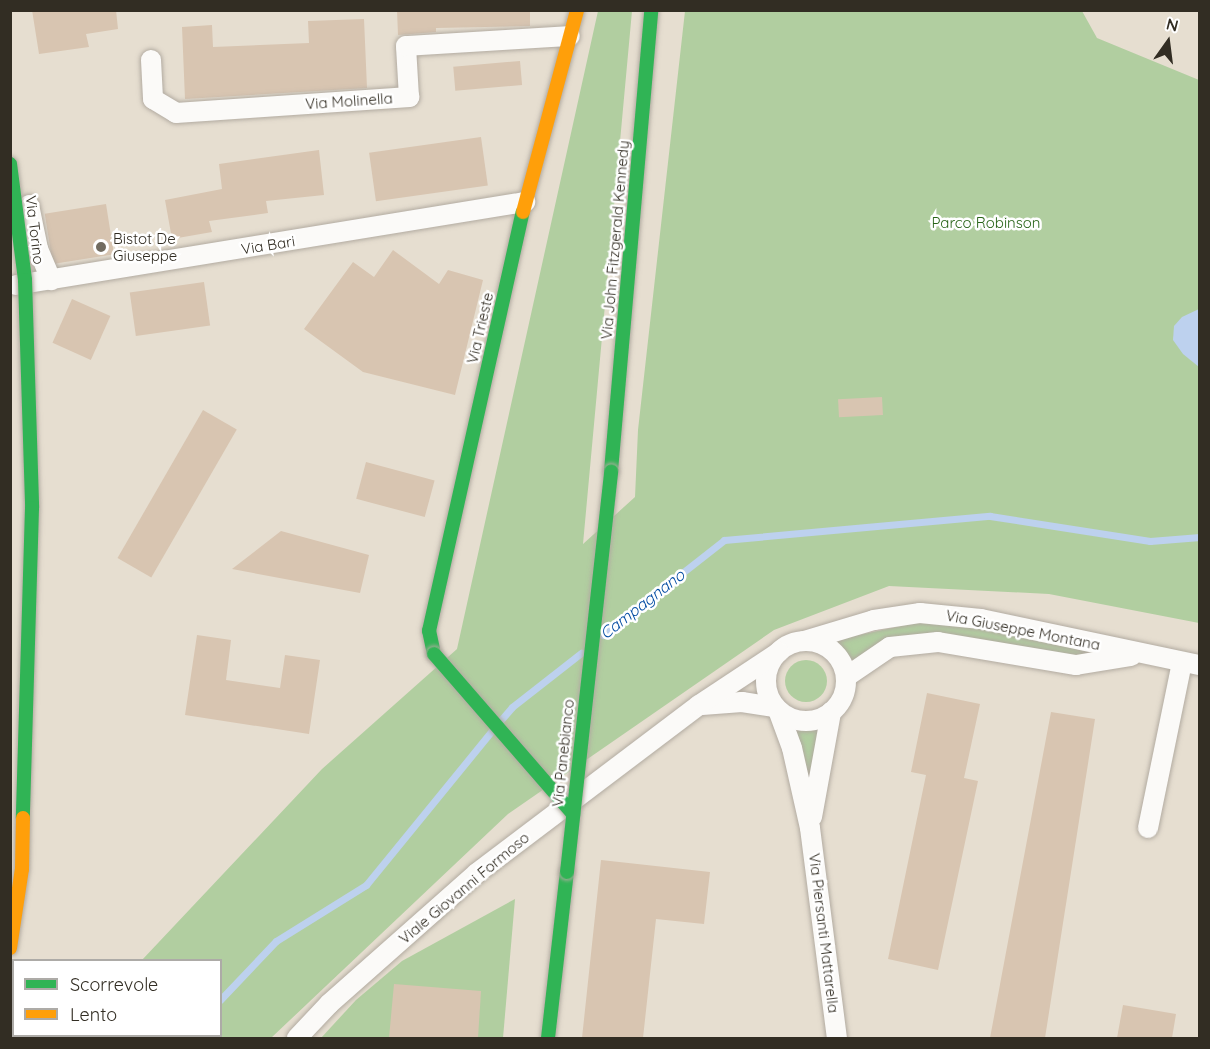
<!DOCTYPE html>
<style>
body{margin:0}
#map{position:relative;width:1210px;height:1049px;overflow:hidden;background:#e6ded0;font-family:Quicksand,sans-serif}
div>[style]{position:absolute}
.green>*{inset:0;background:#b1cea0}
.round{border-radius:50%}
.water>*{inset:0;background:#bdd1ee}
.stream>*{height:7px;margin:-3.5px;padding:0 3.5px;transform-origin:3.5px;border-radius:3.5px;background:#bdd1ee}
.building>*{inset:0;background:#d8c5b1;transform-origin:0 0}
.roads{filter:drop-shadow(0 0 2px #b2aba1) drop-shadow(0 0 2px #b2aba1)}
.street>*{height:20px;margin:-10px;padding:0 10px;transform-origin:10px;border-radius:10px;background:#fbfaf8}
.street>.ring{margin:-10px;padding:0;box-sizing:content-box;background:none;border:20px solid #fbfaf8;border-radius:50%}
.fast>*{height:14px;margin:-7px;padding:0 7px;transform-origin:7px;border-radius:7px;background:#30b455}
.slow>*{height:14px;margin:-7px;padding:0 7px;transform-origin:7px;border-radius:7px;background:#ff9f0a}
.bridges{filter:drop-shadow(0 0 2px #b2aba1) drop-shadow(0 0 2px #b2aba1)}
.fast-bridge>*{height:14px;margin:-7px;padding:0 7px;transform-origin:7px;border-radius:7px;background:#30b455}
.slow-bridge>*{height:14px;margin:-7px;padding:0 7px;transform-origin:7px;border-radius:7px;background:#ff9f0a}
.dots>*{width:16px;height:16px;translate:-50% -50%;box-sizing:border-box;border:3px solid #fff;border-radius:50%}
span{translate:-50% -50%;white-space:nowrap;text-align:center;line-height:1.15;-webkit-text-stroke:5px #fff;paint-order:stroke}
.street-label{font-size:15px;color:#322d23}
.park-label{font-size:15px;color:#286418}
.poi-label{font-size:15px;color:#322d23}
.left{translate:0 -50%;text-align:left}
.water-label{font-size:16px;color:#004aa2;font-style:italic}
.frame{position:absolute;inset:0;border:12px solid #322d23;pointer-events:none}
.legend{position:absolute;left:12px;top:959px;width:210px;height:78px;box-sizing:border-box;background:#fff;border:2px solid #adaba7;margin:0;padding:8px 10px;list-style:none;font-size:18px;color:#322d23}
.legend li{display:flex;align-items:center;gap:12px;height:30px}
.legend b{width:30px;border:2px solid #adaba7}
.north{position:absolute;left:1138px;top:12px;width:60px;height:60px;-webkit-text-stroke:4px #fff;paint-order:stroke;rotate:14deg;font-size:16px;font-weight:700;line-height:24px;text-align:center;color:#322d23}
.north::after{content:'';display:block;margin:auto;width:21px;height:27px;background:#322d23;clip-path:polygon(50% 0,100% 100%,50% 72%,0 100%)}
</style>
<div id="map">
<div class="green">
<i style="clip-path:polygon(598px 11px,632px 11px,583px 544px,635px 497px,638px 430px,685px 11px,1082px 11px,1097px 38px,1199px 80px,1199px 623px,1049px 594px,889px 586px,774px 630px,508px 814px,271px 1038px,68px 1038px,220px 1036px,220px 960px,142px 960px,322px 769px,457px 649px)"></i>
<i style="clip-path:polygon(920px 622px,980px 626px,1104px 655px,1071px 659px,939px 637px,849px 668px,841px 653px,826px 642px)"></i>
<i class="round" style="left:785px;top:660px;width:42px;height:42px"></i>
<i style="clip-path:polygon(786px 720px,803px 727px,821px 723px,809px 801px)"></i>
<i style="clip-path:polygon(515px 899px,503px 1038px,321px 1038px,356px 1000px,402px 961px)"></i>
</div>
<div class="water">
<i style="clip-path:polygon(1199px 309px,1199px 367px,1183px 354px,1173px 340px,1174px 326px,1182px 317px)"></i>
</div>
<div class="stream">
<i style="left:603px;top:635px;width:154px;rotate:-38.1deg"></i>
<i style="left:724px;top:540px;width:267px;rotate:-5.2deg"></i>
<i style="left:990px;top:516px;width:162px;rotate:8.9deg"></i>
<i style="left:1150px;top:541px;width:50px;rotate:-4.6deg"></i>
<i style="left:500px;top:721px;width:18px;rotate:-49deg"></i>
<i style="left:512px;top:707px;width:88px;rotate:-38deg"></i>
<i style="left:220px;top:1000px;width:81px;rotate:-46.5deg"></i>
<i style="left:276px;top:941px;width:106px;rotate:-31.9deg"></i>
<i style="left:366px;top:885px;width:198px;rotate:-50.8deg"></i>
<i style="left:184px;top:1038px;width:4px;rotate:-34deg"></i>
</div>
<div class="building">
<i style="clip-path:polygon(32px 10px,116px 10px,118px 29px,86px 34px,89px 47px,39px 54px)"></i>
<i style="clip-path:polygon(397px 10px,530px 10px,530px 26px,436px 28px,436px 32px,398px 35px)"></i>
<i style="clip-path:polygon(364px 19px,367px 88px,185px 99px,182px 27px,212px 25px,213px 47px,309px 43px,308px 21px)"></i>
<i style="left:520px;top:61px;width:24px;height:67px;rotate:85deg"></i>
<i style="left:481px;top:137px;width:49px;height:113px;rotate:82deg"></i>
<i style="clip-path:polygon(319px 150px,324px 195px,266px 201px,268px 213px,209px 221px,212px 232px,172px 239px,165px 200px,222px 189px,219px 164px)"></i>
<i style="left:106px;top:204px;width:51px;height:62px;rotate:81deg"></i>
<i style="clip-path:polygon(393px 250px,439px 284px,448px 270px,483px 280px,455px 395px,363px 372px,304px 329px,353px 262px,374px 277px)"></i>
<i style="left:204px;top:282px;width:44px;height:75px;rotate:82deg"></i>
<i style="left:72px;top:299px;width:42px;height:48px;rotate:24deg"></i>
<i style="left:882px;top:397px;width:18px;height:44px;rotate:87deg"></i>
<i style="left:203px;top:410px;width:39px;height:171px;rotate:30deg"></i>
<i style="left:366px;top:462px;width:71px;height:38px;rotate:15deg"></i>
<i style="clip-path:polygon(281px 531px,369px 555px,360px 593px,232px 569px)"></i>
<i style="clip-path:polygon(197px 635px,231px 640px,226px 680px,280px 688px,285px 655px,320px 660px,309px 734px,185px 715px)"></i>
<i style="clip-path:polygon(927px 693px,980px 704px,964px 778px,978px 781px,938px 970px,888px 959px,926px 775px,911px 772px)"></i>
<i style="clip-path:polygon(1051px 712px,1095px 719px,1045px 1038px,990px 1038px)"></i>
<i style="clip-path:polygon(601px 860px,710px 872px,704px 924px,656px 919px,643px 1038px,582px 1038px)"></i>
<i style="clip-path:polygon(394px 984px,481px 991px,478px 1038px,389px 1038px)"></i>
<i style="clip-path:polygon(1123px 1005px,1176px 1014px,1172px 1038px,1117px 1038px)"></i>
</div>
<div class="roads">
<div class="street">
<i style="left:151px;top:60px;width:39px;rotate:87deg"></i>
<i style="left:153px;top:99px;width:27px;rotate:31deg"></i>
<i style="left:176px;top:113px;width:234px;rotate:-3.9deg"></i>
<i style="left:409px;top:97px;width:51px;rotate:-93.4deg"></i>
<i style="left:406px;top:46px;width:164px;rotate:-3.5deg"></i>
<i style="left:29px;top:205px;width:45px;rotate:78.4deg"></i>
<i style="left:38px;top:249px;width:34px;rotate:67deg"></i>
<i style="left:16px;top:285px;width:516px;rotate:-9.26deg"></i>
<i style="left:804px;top:641px;width:73px;rotate:-16.7deg"></i>
<i style="left:874px;top:620px;width:47px;rotate:-8.7deg"></i>
<i style="left:920px;top:613px;width:61px;rotate:5.6deg"></i>
<i style="left:981px;top:619px;width:224px;rotate:11.9deg"></i>
<i class="ring" style="left:766px;top:641px;width:60px;height:60px"></i>
<i style="left:846px;top:677px;width:53px;rotate:-34.3deg"></i>
<i style="left:890px;top:647px;width:48px;rotate:-5.9deg"></i>
<i style="left:938px;top:642px;width:140px;rotate:9.5deg"></i>
<i style="left:1076px;top:665px;width:56px;rotate:-9.3deg"></i>
<i style="left:702px;top:705px;width:40px;rotate:-4.3deg"></i>
<i style="left:742px;top:702px;width:33px;rotate:9deg"></i>
<i style="left:778px;top:710px;width:40px;rotate:69.8deg"></i>
<i style="left:792px;top:748px;width:82px;rotate:77.3deg"></i>
<i style="left:810px;top:828px;width:212px;rotate:82.7deg"></i>
<i style="left:812px;top:817px;width:107px;rotate:-79.7deg"></i>
<i style="left:1148px;top:828px;width:169px;rotate:-78.4deg"></i>
<i style="left:297px;top:1038px;width:47px;rotate:-46.7deg"></i>
<i style="left:329px;top:1004px;width:198px;rotate:-41.5deg"></i>
<i style="left:477px;top:873px;width:278px;rotate:-37.1deg"></i>
<i style="left:699px;top:705px;width:96px;rotate:-33.5deg"></i>
</div>
<div class="fast">
<i style="left:611px;top:471px;width:463px;rotate:-85deg"></i>
<i style="left:434px;top:654px;width:24px;rotate:-102deg"></i>
<i style="left:429px;top:631px;width:429px;rotate:-77.4deg"></i>
<i style="left:548px;top:1038px;width:167px;rotate:-83.5deg"></i>
</div>
<div class="slow">
<i style="left:523px;top:212px;width:209px;rotate:-75deg"></i>
</div>
</div>
<div class="bridges">
<div class="fast-bridge">
<i style="left:10px;top:164px;width:117px;rotate:82.6deg"></i>
<i style="left:25px;top:280px;width:228px;rotate:88.2deg"></i>
<i style="left:32px;top:508px;width:310px;rotate:91.7deg"></i>
<i style="left:434px;top:654px;width:212px;rotate:49deg"></i>
<i style="left:567px;top:872px;width:403px;rotate:-83.7deg"></i>
</div>
<div class="slow-bridge">
<i style="left:10px;top:948px;width:80px;rotate:-81.4deg"></i>
<i style="left:22px;top:869px;width:51px;rotate:-88.9deg"></i>
</div>
</div>
<div class="dots">
<i style="left:101px;top:247px;background:#716b60"></i>
</div>
<div class="street-label">
<span style="left:349px;top:101px;rotate:-4deg">Via Molinella</span>
<span style="left:35px;top:230px;rotate:83deg">Via Torino</span>
<span style="left:615px;top:240px;rotate:-85deg">Via John Fitzgerald Kennedy</span>
<span style="left:268px;top:245px;rotate:-9deg">Via Bari</span>
<span style="left:480px;top:328px;rotate:-77deg">Via Trieste</span>
<span style="left:1023px;top:630px;rotate:11deg">Via Giuseppe Montana</span>
<span style="left:563px;top:753px;rotate:-84deg">Via Panebianco</span>
<span style="left:464px;top:888px;rotate:-40deg">Viale Giovanni Formoso</span>
<span style="left:824px;top:933px;rotate:83deg">Via Piersanti Mattarella</span>
</div>
<div class="park-label">
<span style="left:986px;top:223px">Parco Robinson</span>
</div>
<div class="poi-label">
<span class="left" style="left:113px;top:247px">Bistot De<br>Giuseppe</span>
</div>
<div class="water-label">
<span style="left:642px;top:604px;rotate:-38deg">Campagnano</span>
</div>
<div class="frame"></div>
<ul class="legend">
<li><b style="height:8px;background:#30b455"></b>Scorrevole</li>
<li><b style="height:8px;background:#ff9f0a"></b>Lento</li>
</ul>
<div class="north">N</div>
</div>
